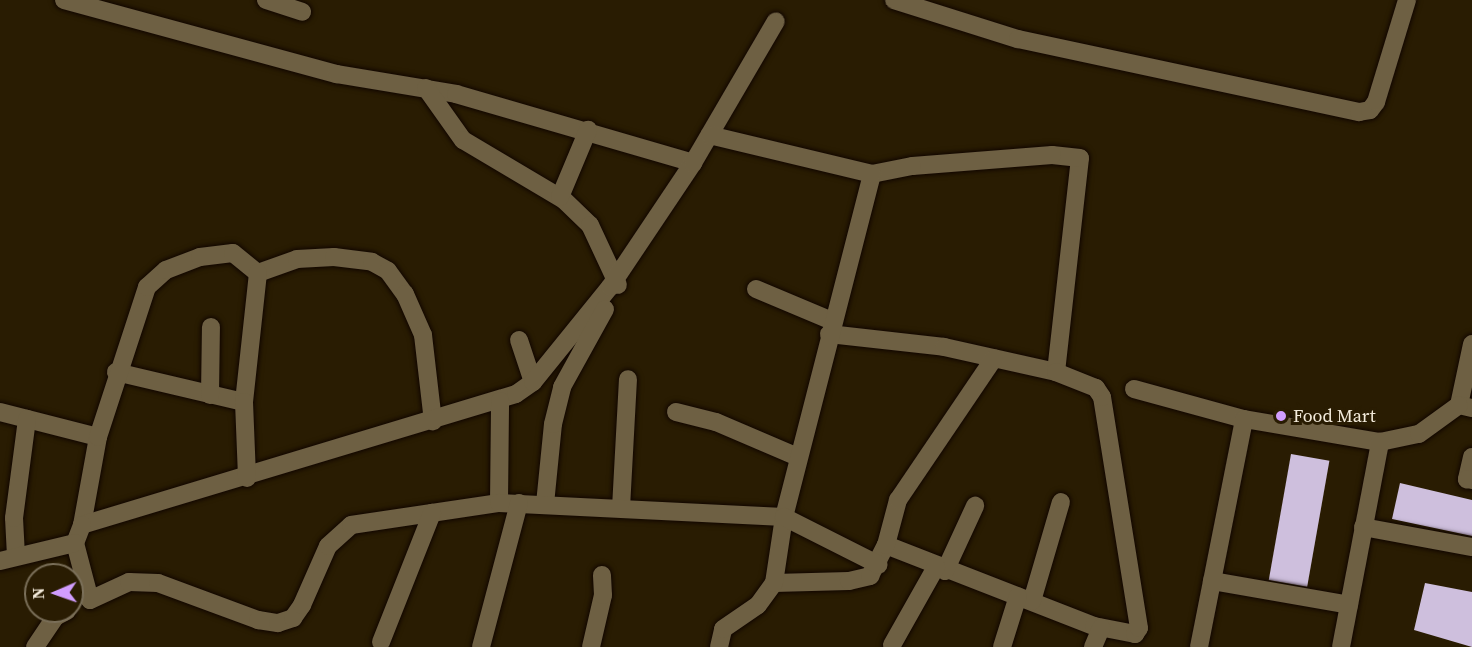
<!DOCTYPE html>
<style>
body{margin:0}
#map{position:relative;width:1472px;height:647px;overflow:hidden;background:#291c02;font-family:"Source Serif 4",serif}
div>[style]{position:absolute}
.building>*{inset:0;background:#cebfdd;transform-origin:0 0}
.roads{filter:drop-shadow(0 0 2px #110600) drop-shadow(0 0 2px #110600)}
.minor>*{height:18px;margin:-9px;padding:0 9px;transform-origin:9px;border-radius:9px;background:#6e6043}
.dots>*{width:16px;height:16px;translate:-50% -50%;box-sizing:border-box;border:3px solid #291c02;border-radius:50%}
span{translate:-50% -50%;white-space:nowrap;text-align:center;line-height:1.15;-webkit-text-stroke:6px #291c02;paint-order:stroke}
.poi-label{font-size:18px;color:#f3ebdb}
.left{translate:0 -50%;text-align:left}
.north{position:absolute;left:24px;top:563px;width:60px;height:60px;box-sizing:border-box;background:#291c02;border:2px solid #7a6f59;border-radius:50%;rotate:268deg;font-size:16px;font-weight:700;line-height:24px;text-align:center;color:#f3ebdb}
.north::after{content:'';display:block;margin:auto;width:21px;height:27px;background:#d19dfe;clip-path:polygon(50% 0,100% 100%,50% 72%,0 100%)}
</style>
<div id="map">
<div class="building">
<i style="left:1291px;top:454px;width:39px;height:128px;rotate:10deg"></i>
<i style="clip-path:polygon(1400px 483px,1472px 500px,1472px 536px,1392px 519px)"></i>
<i style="clip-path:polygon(1425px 583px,1472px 592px,1472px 647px,1414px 630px)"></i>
</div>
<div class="roads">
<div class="minor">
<i style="left:64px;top:0;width:283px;rotate:15.2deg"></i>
<i style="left:337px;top:74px;width:121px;rotate:9.5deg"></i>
<i style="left:456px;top:94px;width:247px;rotate:16.2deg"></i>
<i style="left:266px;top:0;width:38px;rotate:18deg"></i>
<i style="left:894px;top:0;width:130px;rotate:17.5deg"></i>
<i style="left:1018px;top:39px;width:349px;rotate:12.1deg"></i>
<i style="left:1359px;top:112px;width:11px;rotate:-10deg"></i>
<i style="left:1370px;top:110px;width:10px;rotate:-53deg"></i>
<i style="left:1376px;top:102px;width:107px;rotate:-73.1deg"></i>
<i style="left:426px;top:88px;width:64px;rotate:54.6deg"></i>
<i style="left:463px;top:140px;width:117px;rotate:30.7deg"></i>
<i style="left:564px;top:200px;width:36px;rotate:44deg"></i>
<i style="left:590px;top:225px;width:66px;rotate:65deg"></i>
<i style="left:560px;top:197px;width:73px;rotate:-67.3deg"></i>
<i style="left:258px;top:273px;width:41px;rotate:-19.7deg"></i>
<i style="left:297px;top:259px;width:37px;rotate:-3deg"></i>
<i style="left:334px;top:257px;width:38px;rotate:7deg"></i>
<i style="left:372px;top:262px;width:18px;rotate:29deg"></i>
<i style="left:388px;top:271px;width:29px;rotate:54deg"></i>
<i style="left:405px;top:294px;width:45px;rotate:66.3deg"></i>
<i style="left:423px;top:335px;width:87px;rotate:83.4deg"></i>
<i style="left:756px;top:289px;width:82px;rotate:22.8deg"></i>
<i style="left:829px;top:334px;width:116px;rotate:6.4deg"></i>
<i style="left:944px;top:347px;width:115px;rotate:12.6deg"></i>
<i style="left:1056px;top:372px;width:215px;rotate:-83.6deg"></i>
<i style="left:1080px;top:158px;width:28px;rotate:-174deg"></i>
<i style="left:1052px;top:155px;width:140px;rotate:175.5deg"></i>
<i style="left:912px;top:166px;width:41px;rotate:168.7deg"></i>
<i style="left:519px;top:340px;width:44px;rotate:71.6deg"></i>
<i style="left:1472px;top:344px;width:62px;rotate:102deg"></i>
<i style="left:1459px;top:405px;width:13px;rotate:13deg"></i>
<i style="left:116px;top:372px;width:131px;rotate:13.2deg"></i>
<i style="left:1134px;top:389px;width:114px;rotate:15.3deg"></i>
<i style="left:1244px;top:419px;width:138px;rotate:9.6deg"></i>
<i style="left:1380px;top:442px;width:40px;rotate:-12deg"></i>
<i style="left:1419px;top:434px;width:49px;rotate:-35.9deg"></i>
<i style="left:210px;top:395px;width:68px;rotate:-89.2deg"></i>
<i style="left:0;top:412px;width:101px;rotate:14.3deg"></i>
<i style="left:98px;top:437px;width:89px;rotate:100.3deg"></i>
<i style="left:82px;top:525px;width:453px;rotate:-16.8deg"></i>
<i style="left:516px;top:394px;width:21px;rotate:-35deg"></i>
<i style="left:533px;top:382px;width:122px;rotate:-51deg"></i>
<i style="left:610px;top:287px;width:149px;rotate:-56.2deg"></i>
<i style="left:693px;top:163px;width:164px;rotate:-59.7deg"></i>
<i style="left:676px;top:412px;width:41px;rotate:14deg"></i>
<i style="left:716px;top:422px;width:89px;rotate:23.1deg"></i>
<i style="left:98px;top:437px;width:158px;rotate:-71.9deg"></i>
<i style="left:147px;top:287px;width:25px;rotate:-42deg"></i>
<i style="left:166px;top:270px;width:36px;rotate:-21deg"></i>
<i style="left:200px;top:257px;width:33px;rotate:-7deg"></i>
<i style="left:233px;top:253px;width:32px;rotate:39deg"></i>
<i style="left:258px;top:273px;width:130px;rotate:96.2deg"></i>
<i style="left:244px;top:402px;width:76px;rotate:87.7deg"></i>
<i style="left:1472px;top:457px;width:23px;rotate:103deg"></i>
<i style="left:1467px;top:479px;width:5px;rotate:11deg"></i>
<i style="left:499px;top:503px;width:102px;rotate:-89.4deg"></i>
<i style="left:545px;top:504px;width:80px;rotate:-84.3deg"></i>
<i style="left:553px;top:424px;width:38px;rotate:-76deg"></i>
<i style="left:562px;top:387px;width:89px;rotate:-61.1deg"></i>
<i style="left:621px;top:508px;width:129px;rotate:-86.9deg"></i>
<i style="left:82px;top:525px;width:19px;rotate:111deg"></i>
<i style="left:75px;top:543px;width:59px;rotate:75.3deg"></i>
<i style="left:90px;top:600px;width:43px;rotate:-24.8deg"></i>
<i style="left:129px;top:582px;width:29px;rotate:2deg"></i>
<i style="left:158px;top:583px;width:107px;rotate:20.3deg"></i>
<i style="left:258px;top:620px;width:20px;rotate:9deg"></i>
<i style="left:278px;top:623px;width:16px;rotate:-18deg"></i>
<i style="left:293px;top:618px;width:16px;rotate:-55deg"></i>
<i style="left:302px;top:605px;width:64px;rotate:-66.2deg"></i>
<i style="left:328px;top:546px;width:31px;rotate:-42deg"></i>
<i style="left:351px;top:525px;width:150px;rotate:-8.5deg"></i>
<i style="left:499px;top:503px;width:285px;rotate:2.8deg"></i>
<i style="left:784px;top:517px;width:354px;rotate:-75.6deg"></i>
<i style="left:872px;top:174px;width:167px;rotate:-166.5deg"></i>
<i style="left:1363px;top:527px;width:111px;rotate:10.4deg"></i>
<i style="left:886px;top:545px;width:223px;rotate:21.3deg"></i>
<i style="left:1094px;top:626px;width:42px;rotate:11deg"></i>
<i style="left:1135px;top:634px;width:7px;rotate:-56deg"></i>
<i style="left:1139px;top:628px;width:234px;rotate:-99.1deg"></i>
<i style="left:1102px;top:397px;width:11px;rotate:-124deg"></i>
<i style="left:1096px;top:388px;width:43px;rotate:-158.2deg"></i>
<i style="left:16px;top:556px;width:38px;rotate:-93deg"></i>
<i style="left:14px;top:518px;width:100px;rotate:-82.5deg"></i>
<i style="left:0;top:561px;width:77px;rotate:-13.5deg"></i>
<i style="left:945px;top:571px;width:72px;rotate:-65.2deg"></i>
<i style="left:1212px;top:581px;width:139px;rotate:9.9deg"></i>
<i style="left:774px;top:583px;width:75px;rotate:-1.5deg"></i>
<i style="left:849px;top:581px;width:22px;rotate:-13deg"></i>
<i style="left:870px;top:576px;width:35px;rotate:-63deg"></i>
<i style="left:886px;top:545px;width:47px;rotate:-75.1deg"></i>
<i style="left:898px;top:500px;width:171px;rotate:-55.9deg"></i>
<i style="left:1032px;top:601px;width:103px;rotate:-73.7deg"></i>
<i style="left:381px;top:642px;width:139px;rotate:-68.4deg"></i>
<i style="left:892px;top:645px;width:90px;rotate:-60.6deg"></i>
<i style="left:35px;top:647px;width:36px;rotate:-56deg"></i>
<i style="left:55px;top:617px;width:13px;rotate:-27deg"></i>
<i style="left:481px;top:647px;width:149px;rotate:-75.2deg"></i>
<i style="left:591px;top:647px;width:53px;rotate:-77deg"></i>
<i style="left:603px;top:595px;width:20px;rotate:-93deg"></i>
<i style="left:719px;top:647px;width:18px;rotate:-77deg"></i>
<i style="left:723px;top:629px;width:42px;rotate:-34.4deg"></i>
<i style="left:758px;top:605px;width:27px;rotate:-54deg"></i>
<i style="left:774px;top:583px;width:67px;rotate:-81.4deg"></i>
<i style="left:784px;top:517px;width:106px;rotate:26.8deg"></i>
<i style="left:1002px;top:647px;width:53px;rotate:-72.6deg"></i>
<i style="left:1093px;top:647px;width:21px;rotate:-67deg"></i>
<i style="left:1199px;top:647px;width:232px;rotate:-78.8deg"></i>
<i style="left:1341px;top:647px;width:209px;rotate:-79.2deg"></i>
</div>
</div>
<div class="dots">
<i style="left:1281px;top:416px;background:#d19dfe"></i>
</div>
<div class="poi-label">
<span class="left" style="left:1293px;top:416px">Food Mart</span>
</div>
<div class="north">N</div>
</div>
